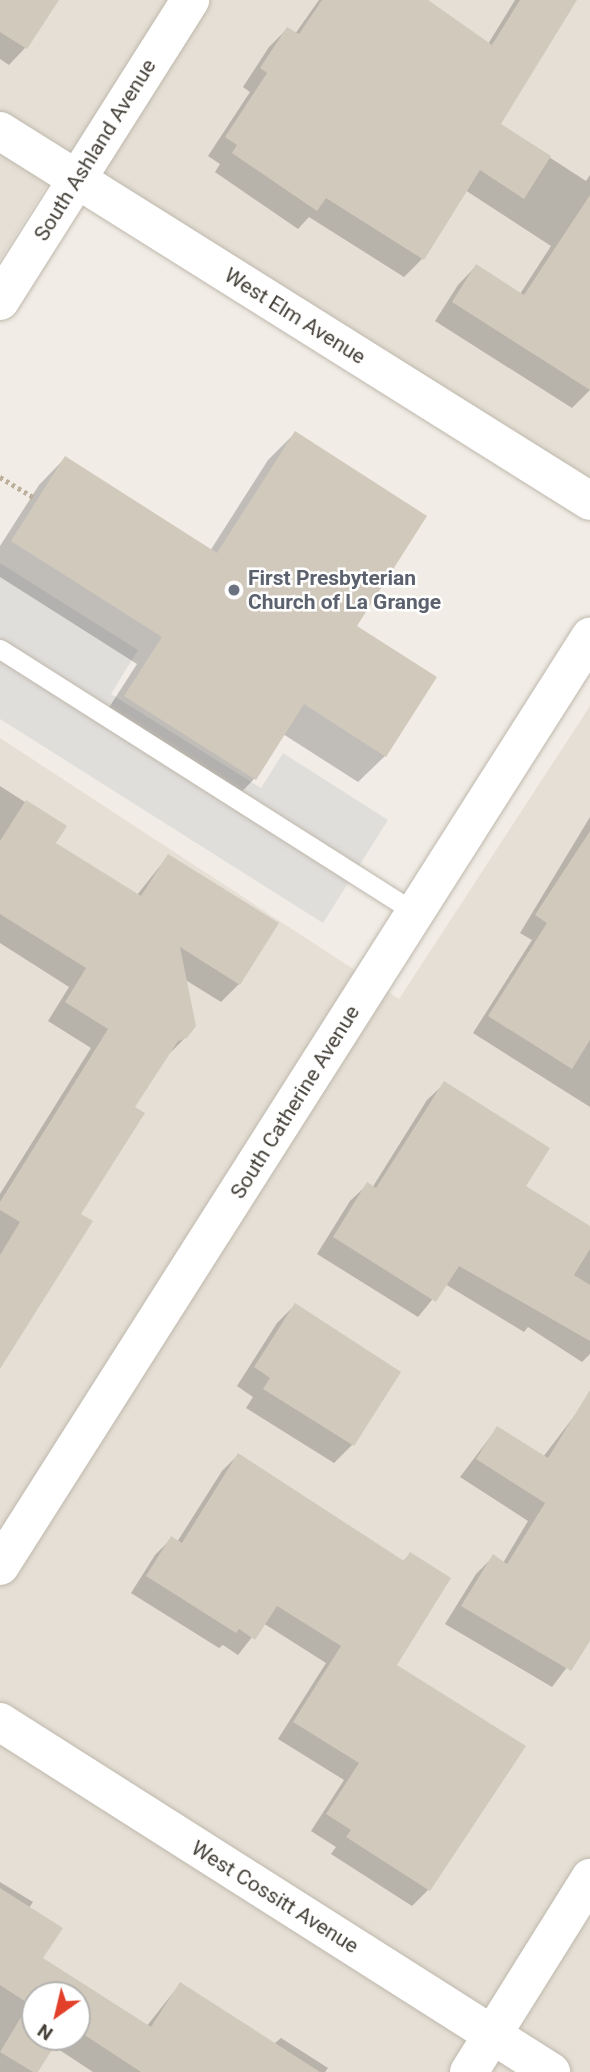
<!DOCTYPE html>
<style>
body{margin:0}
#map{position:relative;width:590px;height:2072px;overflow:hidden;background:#f1ede6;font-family:Roboto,sans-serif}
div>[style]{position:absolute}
.residential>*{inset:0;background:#e5dfd5}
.parking>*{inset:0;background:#e0dedb}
.shadow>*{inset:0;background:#0003}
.building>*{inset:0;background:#d2c9bd}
.path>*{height:4.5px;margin-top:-2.25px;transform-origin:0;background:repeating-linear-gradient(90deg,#bcb09d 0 3.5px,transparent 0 7px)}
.roads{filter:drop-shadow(0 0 2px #bfb8ad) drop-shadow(0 0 2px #bfb8ad)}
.lane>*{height:19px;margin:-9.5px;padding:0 9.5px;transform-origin:9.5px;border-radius:9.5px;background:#fff}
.street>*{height:38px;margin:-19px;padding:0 19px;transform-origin:19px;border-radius:19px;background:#fff}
.dots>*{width:19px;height:19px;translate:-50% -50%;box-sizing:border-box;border:4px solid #fff;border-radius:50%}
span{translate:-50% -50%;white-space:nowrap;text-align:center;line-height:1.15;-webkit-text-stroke:5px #fff;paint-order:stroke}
.street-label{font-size:21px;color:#433e36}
.worship-label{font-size:21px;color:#5b616d;font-weight:700}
.left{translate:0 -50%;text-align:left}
.north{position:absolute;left:21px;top:1981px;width:70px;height:70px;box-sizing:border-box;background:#fff;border:2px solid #b4b2af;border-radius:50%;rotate:214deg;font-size:19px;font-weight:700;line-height:28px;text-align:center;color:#433e36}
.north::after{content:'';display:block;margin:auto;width:24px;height:32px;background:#e3402c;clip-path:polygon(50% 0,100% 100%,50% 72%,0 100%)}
</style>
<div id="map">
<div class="residential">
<i style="clip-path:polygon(0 0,590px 0,590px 478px,67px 153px,0 260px)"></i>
<i style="clip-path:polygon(evenodd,590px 706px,590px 2072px,0 2072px,0 738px,399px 999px,590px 706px,35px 1995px,77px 1995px,77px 2037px,35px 2037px,35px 1995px)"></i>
</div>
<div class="parking">
<i style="clip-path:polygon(0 563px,138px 650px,111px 694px,261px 788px,283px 753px,388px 820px,323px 923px,0 719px)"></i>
</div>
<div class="shadow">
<i style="clip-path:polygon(0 0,57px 0,25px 48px,9px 65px,0 59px)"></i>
<i style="clip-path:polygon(319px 0,425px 0,488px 44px,515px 0,576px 0,498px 124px,586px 181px,590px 175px,590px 390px,572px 408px,435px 321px,458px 285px,476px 266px,520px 294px,551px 246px,465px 190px,422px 259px,404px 277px,309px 217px,298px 229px,215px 172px,220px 164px,208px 156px,250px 92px,243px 87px,269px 47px,287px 29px,295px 34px)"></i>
<i style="clip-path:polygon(295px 433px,355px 627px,385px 756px,358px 782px,283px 734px,255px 778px,229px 805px,99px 723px,137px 664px,0 577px,0 546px,39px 485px,65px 458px,210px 551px,268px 460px)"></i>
<i style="clip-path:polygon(0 786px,64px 827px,54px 843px,137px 895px,168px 856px,239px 984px,221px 1002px,184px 979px,186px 1037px,167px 1056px,133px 1107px,0 1357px,0 1194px,91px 1048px,48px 1021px,69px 987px,0 943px)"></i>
<i style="clip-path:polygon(590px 817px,590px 1107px,473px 1033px,532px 940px,520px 933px)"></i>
<i style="clip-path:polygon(444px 1084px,524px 1187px,590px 1228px,590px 1354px,582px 1362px,528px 1327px,524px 1332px,445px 1284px,418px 1317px,317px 1254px,350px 1201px,367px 1185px,372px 1188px,427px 1100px)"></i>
<i style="clip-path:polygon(295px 1305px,352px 1445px,334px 1463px,246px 1408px,253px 1397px,237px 1386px,277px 1323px)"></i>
<i style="clip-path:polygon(582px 1406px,590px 1411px,590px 1637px,552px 1687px,445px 1624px,476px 1574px,494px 1556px,503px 1563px,528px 1521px,460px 1477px,497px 1428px,543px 1457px)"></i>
<i style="clip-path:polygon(238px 1455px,402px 1562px,410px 1554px,394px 1665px,428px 1890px,412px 1906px,331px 1854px,336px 1847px,311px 1831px,344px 1780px,278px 1739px,326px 1663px,263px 1623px,238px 1655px,223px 1645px,219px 1648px,131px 1593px,155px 1555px,171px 1539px,177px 1542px,222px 1471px)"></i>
<i style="clip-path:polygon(evenodd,0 1882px,33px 1902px,29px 1908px,41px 1958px,146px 2027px,180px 1984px,274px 2044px,281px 2038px,328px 2068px,325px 2072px,93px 2072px,52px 2045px,36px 2072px,0 2072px,0 1882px,35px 1995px,77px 1995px,77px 2037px,35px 2037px,35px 1995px)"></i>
</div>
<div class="building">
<i style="clip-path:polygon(0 0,59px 0,27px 49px,0 32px)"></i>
<i style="clip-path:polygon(322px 0,428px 0,492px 45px,520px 0,577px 0,501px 124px,551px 156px,524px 199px,480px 170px,424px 260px,326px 198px,317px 211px,232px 153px,237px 145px,225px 137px,267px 73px,260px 68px,287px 27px,299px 34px)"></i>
<i style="clip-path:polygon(590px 195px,590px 390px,452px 302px,476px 264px,524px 295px)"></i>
<i style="clip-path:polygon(295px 431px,427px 516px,357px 626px,437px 677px,386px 757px,304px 704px,256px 780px,124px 696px,162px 637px,11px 541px,65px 456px,217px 553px)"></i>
<i style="clip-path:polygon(26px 800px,67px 826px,56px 843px,141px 896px,168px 854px,279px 923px,240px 985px,180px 947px,196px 1026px,187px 1038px,178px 1041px,135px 1107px,145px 1113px,81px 1214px,93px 1221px,0 1369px,0 1255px,20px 1222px,0 1210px,0 1202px,108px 1029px,65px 1002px,86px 968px,0 914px,0 841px)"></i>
<i style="clip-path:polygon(590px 831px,590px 1040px,572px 1069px,488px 1016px,547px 923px,535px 915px)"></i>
<i style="clip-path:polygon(444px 1081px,550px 1148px,526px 1186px,590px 1226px,590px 1249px,574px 1275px,590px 1285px,590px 1341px,459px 1266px,436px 1302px,333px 1237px,367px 1182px,376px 1188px)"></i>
<i style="clip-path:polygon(295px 1303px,401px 1372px,354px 1446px,263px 1389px,270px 1378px,254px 1367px)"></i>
<i style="clip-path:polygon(590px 1390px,590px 1641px,571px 1671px,461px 1606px,493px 1554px,507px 1564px,545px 1503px,476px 1459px,497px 1426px,548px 1458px)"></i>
<i style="clip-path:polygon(238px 1453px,404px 1561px,410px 1552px,451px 1578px,397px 1665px,526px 1746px,430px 1891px,346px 1837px,351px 1830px,326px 1814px,359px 1763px,293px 1722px,341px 1646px,277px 1606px,255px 1640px,239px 1629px,236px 1633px,146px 1576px,171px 1536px,182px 1543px)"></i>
<i style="clip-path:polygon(0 1888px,63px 1928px,43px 1958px,151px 2027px,180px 1982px,320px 2072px,141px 2072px,77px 2030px,77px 1995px,35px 1995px,35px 2037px,60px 2037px,38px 2072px,33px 2072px,0 2052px,29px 2004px,0 1985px)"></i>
</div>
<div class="path">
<i style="left:0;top:477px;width:39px;rotate:31deg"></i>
</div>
<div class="roads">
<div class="lane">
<i style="left:0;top:649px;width:493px;rotate:32.4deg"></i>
</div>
<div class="street">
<i style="left:0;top:131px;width:696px;rotate:32.09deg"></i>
<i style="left:0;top:301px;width:356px;rotate:-57.7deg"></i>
<i style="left:0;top:1566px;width:1101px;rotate:-57.58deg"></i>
<i style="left:0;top:1722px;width:653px;rotate:32.42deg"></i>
<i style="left:469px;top:2072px;width:229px;rotate:-58deg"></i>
</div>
</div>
<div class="dots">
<i style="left:234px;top:590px;background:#6b7280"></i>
</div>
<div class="street-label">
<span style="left:95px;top:150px;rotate:-58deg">South Ashland Avenue</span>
<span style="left:295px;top:316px;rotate:32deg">West Elm Avenue</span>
<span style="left:295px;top:1102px;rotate:-58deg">South Catherine Avenue</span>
<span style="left:275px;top:1897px;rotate:32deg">West Cossitt Avenue</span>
</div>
<div class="worship-label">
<span class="left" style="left:248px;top:590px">First Presbyterian<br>Church of La Grange</span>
</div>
<div class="north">N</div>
</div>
